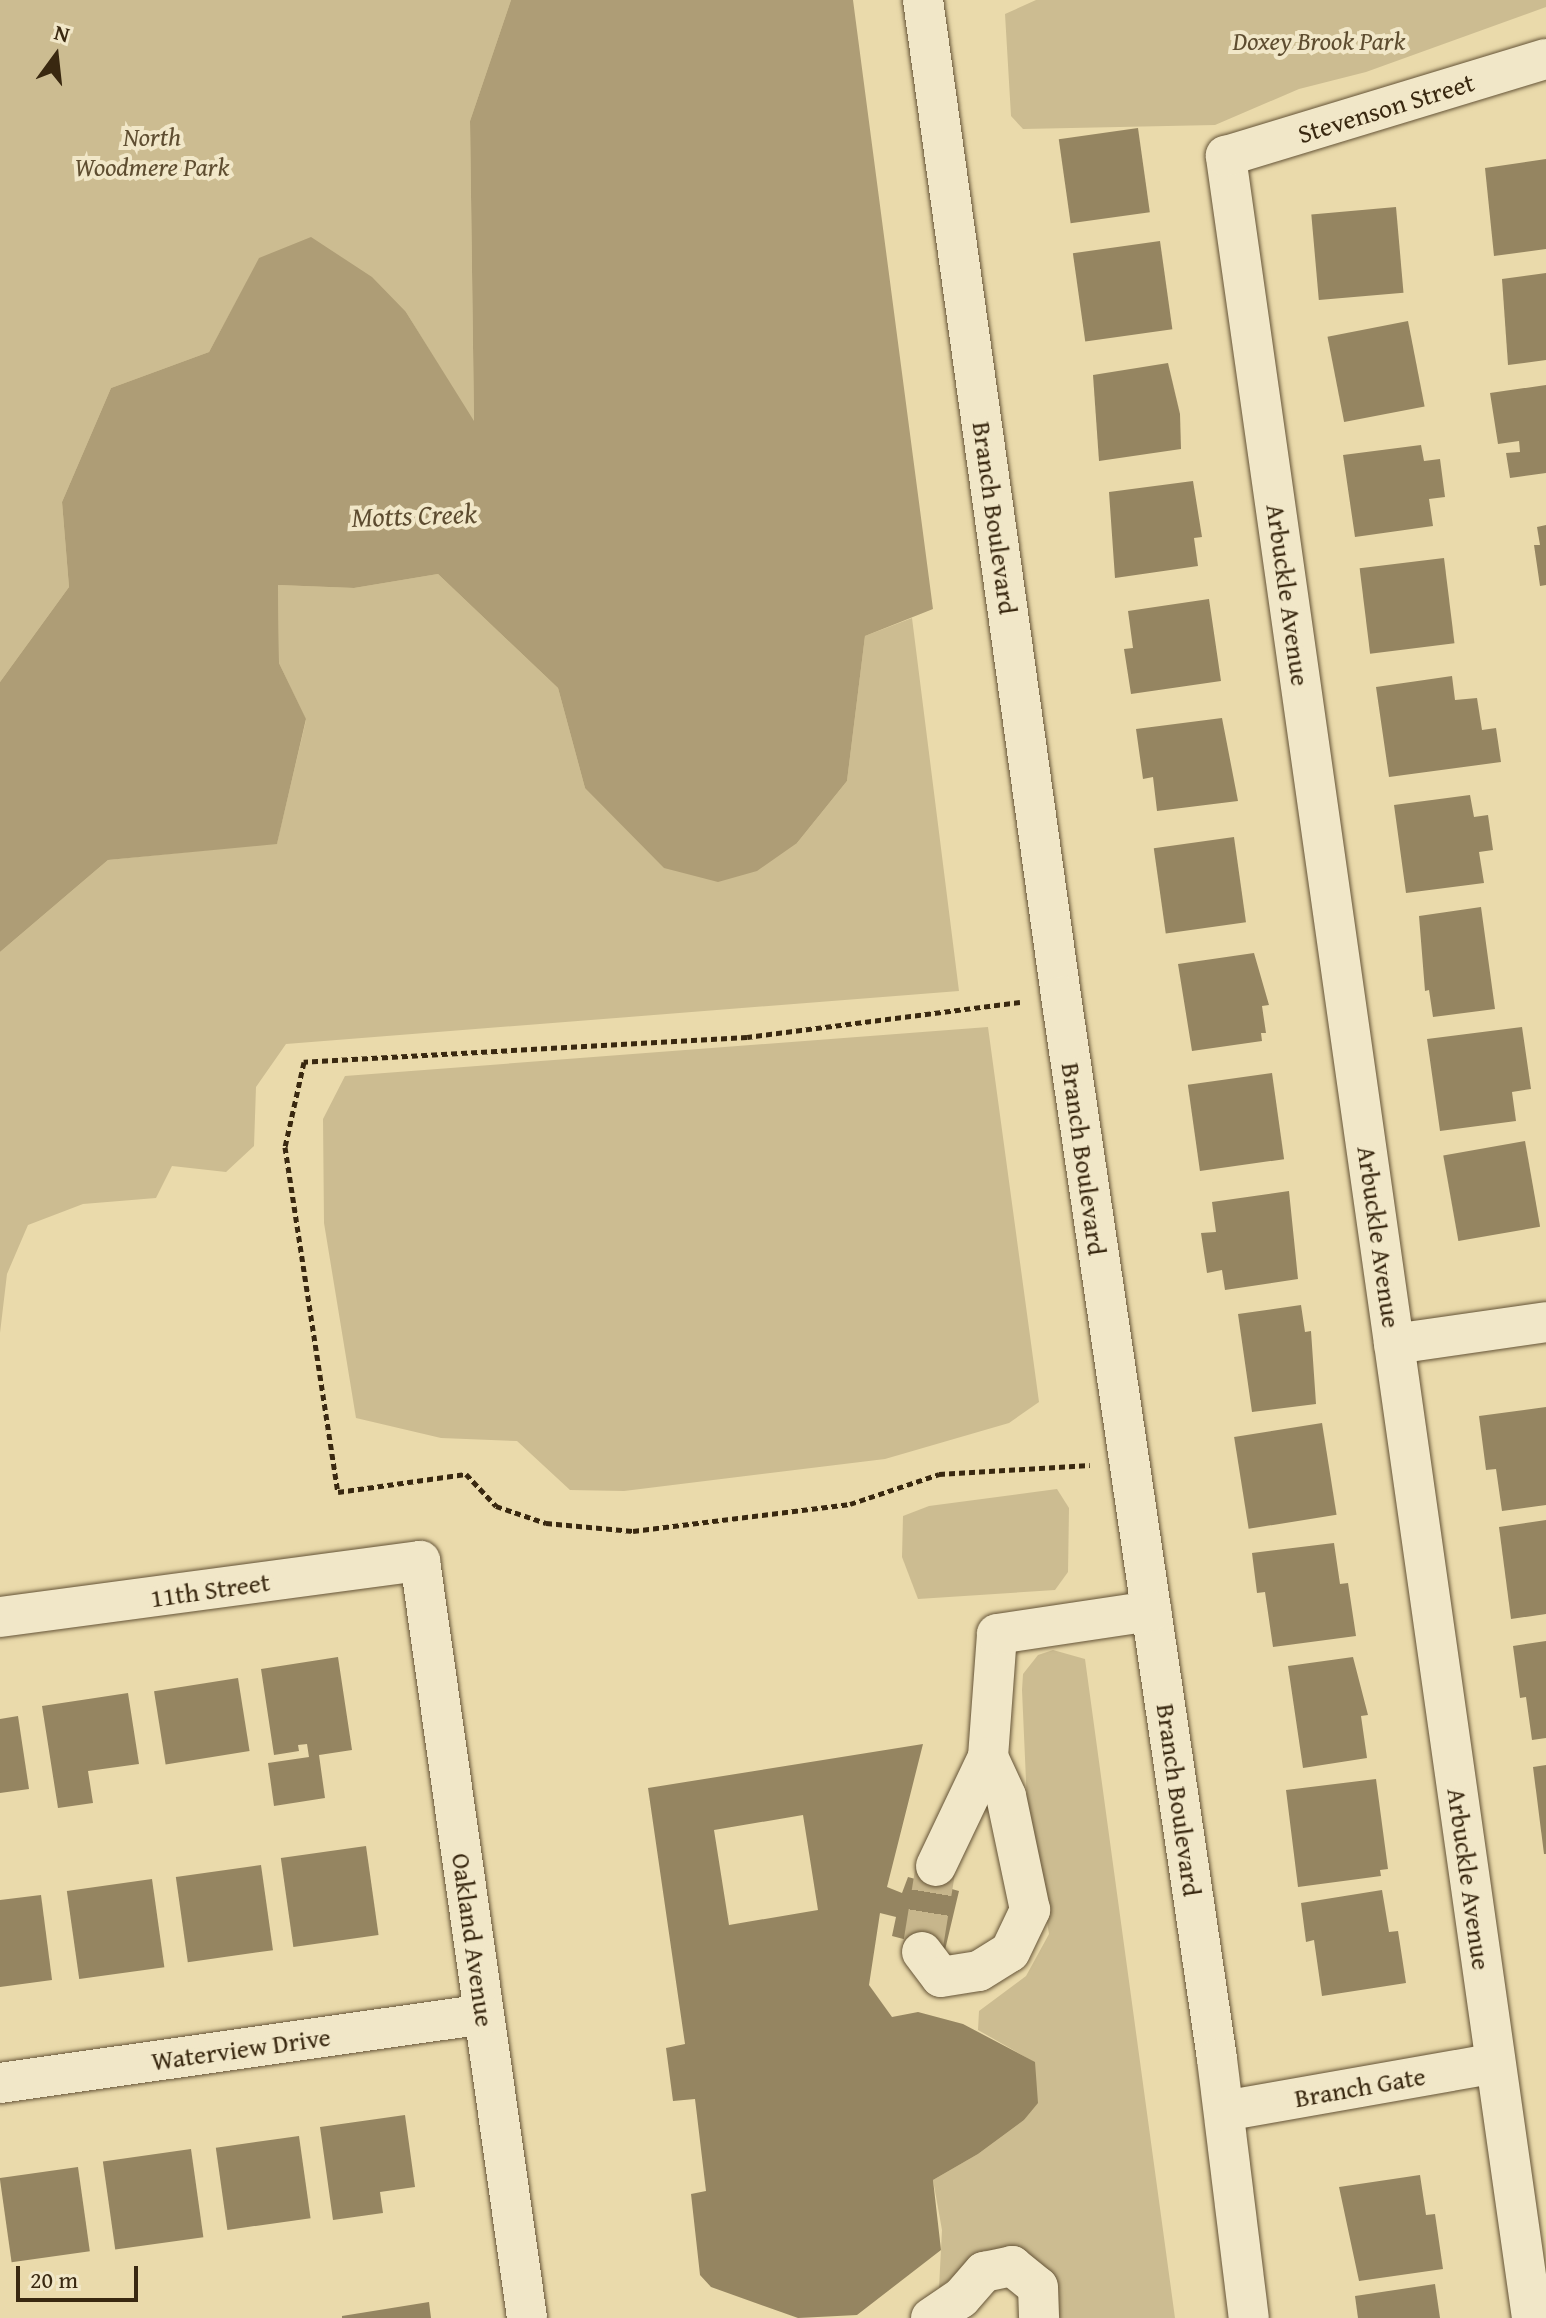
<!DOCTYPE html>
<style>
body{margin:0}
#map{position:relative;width:1546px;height:2318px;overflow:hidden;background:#eadaab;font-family:"Gentium Book Plus",serif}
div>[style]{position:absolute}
.green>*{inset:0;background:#ccbc91}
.water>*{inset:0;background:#ae9d76}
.building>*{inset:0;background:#958561;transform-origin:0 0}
.minor-tunnel>*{height:40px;margin-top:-20px;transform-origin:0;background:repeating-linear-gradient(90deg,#c7b68c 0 40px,transparent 0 60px)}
.path>*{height:5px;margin-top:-2.5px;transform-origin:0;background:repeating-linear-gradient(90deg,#392810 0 6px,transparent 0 10px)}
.roads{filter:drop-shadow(0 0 2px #655437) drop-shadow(0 0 2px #655437)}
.minor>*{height:40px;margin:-20px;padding:0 20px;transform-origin:20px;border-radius:20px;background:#f1e7c8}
span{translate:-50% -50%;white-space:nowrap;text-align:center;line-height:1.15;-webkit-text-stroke:8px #f1e7c8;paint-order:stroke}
.park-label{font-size:26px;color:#5e4d30;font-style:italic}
.street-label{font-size:26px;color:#392810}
.water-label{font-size:28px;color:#5c4b2f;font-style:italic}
.north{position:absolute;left:16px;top:16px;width:80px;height:80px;-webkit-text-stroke:6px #f1e7c8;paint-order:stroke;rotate:15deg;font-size:22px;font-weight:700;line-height:32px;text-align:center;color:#392810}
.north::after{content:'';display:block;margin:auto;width:28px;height:36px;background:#392810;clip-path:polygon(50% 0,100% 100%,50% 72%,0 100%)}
.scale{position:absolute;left:16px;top:2266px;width:122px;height:36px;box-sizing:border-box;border:4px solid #392810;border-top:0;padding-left:10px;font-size:24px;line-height:28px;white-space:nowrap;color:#392810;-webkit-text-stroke:6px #f1e7c8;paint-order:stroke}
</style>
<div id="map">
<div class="green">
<i style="clip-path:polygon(0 0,511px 0,470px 121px,474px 423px,406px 312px,260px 258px,209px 352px,111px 388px,62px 502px,69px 587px,0 682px)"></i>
<i style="clip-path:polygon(1036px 0,1546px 0,1546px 7px,1366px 72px,1299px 89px,1215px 125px,1023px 129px,1011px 116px,1005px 14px)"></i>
<i style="clip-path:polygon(438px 574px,558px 688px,585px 788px,797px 843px,847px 781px,865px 636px,912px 618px,959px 991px,286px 1044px,256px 1087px,254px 1146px,226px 1172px,172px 1166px,156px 1198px,83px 1204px,28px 1225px,7px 1274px,0 1333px,0 952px,108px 860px,277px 843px,306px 720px,279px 663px,278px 585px,354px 588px)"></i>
<i style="clip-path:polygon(988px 1027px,1039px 1402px,1009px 1423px,885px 1459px,624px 1491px,570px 1490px,517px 1441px,441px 1438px,356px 1418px,324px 1223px,323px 1119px,345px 1076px)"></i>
<i style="clip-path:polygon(1057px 1489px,1069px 1508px,1068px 1572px,1055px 1590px,918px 1599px,902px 1557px,903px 1516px,929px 1506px)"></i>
<i style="clip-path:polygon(1053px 1650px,1085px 1659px,1175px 2318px,1060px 2318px,1051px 2283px,1011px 2252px,986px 2250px,939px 2288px,942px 2230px,933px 2180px,978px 2154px,1024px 2120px,1037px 2103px,1034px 2062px,978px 2030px,979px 2011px,1026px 1976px,1049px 1934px,1027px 1803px,1022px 1690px,1023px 1674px,1038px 1655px)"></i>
</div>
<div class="water">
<i style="clip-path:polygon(511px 0,853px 0,933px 609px,865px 636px,847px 781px,797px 843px,757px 871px,718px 882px,664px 868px,585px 788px,558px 688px,438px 574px,354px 588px,278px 585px,279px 663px,306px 719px,277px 844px,108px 860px,0 952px,0 682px,69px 587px,62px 502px,111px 388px,209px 352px,259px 258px,311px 237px,372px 277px,406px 312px,474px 421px,470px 121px)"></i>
</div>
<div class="building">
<i style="left:1138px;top:128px;width:85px;height:80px;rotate:82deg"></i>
<i style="clip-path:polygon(1546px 159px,1546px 249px,1494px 256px,1485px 168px)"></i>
<i style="left:1396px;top:207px;width:86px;height:85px;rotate:85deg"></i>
<i style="left:1160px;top:241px;width:89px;height:88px;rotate:82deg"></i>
<i style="clip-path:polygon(1546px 273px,1546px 360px,1508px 365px,1502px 279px)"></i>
<i style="left:1408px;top:321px;width:87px;height:82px;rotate:79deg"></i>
<i style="clip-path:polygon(1168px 363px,1180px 414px,1181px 449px,1099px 461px,1093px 375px)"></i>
<i style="clip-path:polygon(1546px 385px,1546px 473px,1510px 478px,1506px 453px,1520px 452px,1519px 441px,1498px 444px,1490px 393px)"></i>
<i style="clip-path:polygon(1421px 445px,1424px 461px,1440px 459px,1445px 497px,1429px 499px,1433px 526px,1355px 537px,1343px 455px)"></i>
<i style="clip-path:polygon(1193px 481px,1202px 537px,1194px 538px,1198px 566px,1115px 578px,1109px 492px)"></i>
<i style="clip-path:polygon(1546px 525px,1546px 585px,1540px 586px,1534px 545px,1540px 545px,1537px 527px)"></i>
<i style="left:1444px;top:558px;width:86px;height:85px;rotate:83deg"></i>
<i style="clip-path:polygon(1209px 599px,1221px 681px,1131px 694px,1124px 649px,1133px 648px,1128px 611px)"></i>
<i style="clip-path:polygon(1452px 676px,1455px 700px,1477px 698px,1482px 730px,1496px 728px,1501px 762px,1389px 777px,1376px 687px)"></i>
<i style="clip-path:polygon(1222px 718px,1238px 801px,1157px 811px,1153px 777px,1143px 779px,1136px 729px)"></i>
<i style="clip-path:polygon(1470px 795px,1474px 817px,1488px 815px,1493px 850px,1479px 852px,1484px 883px,1406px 893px,1394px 805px)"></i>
<i style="left:1234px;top:837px;width:86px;height:81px;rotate:82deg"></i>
<i style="clip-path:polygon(1481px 907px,1495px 1009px,1433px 1017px,1429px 990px,1425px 991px,1419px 916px)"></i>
<i style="clip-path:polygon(1254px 953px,1269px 1005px,1262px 1006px,1266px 1033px,1261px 1033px,1262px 1041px,1192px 1051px,1178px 964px)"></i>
<i style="clip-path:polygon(1522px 1027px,1531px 1089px,1512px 1092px,1516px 1121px,1440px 1131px,1427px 1039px)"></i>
<i style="left:1272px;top:1073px;width:87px;height:85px;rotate:82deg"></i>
<i style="left:1525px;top:1141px;width:87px;height:83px;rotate:80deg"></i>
<i style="clip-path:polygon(1289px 1191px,1298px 1279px,1225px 1290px,1222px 1270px,1207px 1273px,1201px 1233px,1216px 1232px,1212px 1202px)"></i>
<i style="clip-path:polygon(1301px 1305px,1305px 1332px,1311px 1331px,1316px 1404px,1252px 1412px,1238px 1314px)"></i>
<i style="clip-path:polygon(1546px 1407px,1546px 1505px,1502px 1511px,1496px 1469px,1486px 1470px,1479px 1416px)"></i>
<i style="left:1322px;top:1423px;width:93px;height:89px;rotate:81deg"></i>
<i style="clip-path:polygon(1546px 1520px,1546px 1614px,1511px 1619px,1499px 1527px)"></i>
<i style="clip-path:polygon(1334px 1543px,1340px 1584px,1348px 1583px,1356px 1636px,1273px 1647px,1265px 1592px,1257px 1593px,1252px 1553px)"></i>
<i style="clip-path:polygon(1546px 1641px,1546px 1738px,1532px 1740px,1526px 1697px,1520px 1698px,1513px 1646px)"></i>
<i style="clip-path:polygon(338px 1657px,352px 1750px,319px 1755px,325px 1798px,274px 1806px,268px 1763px,309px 1757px,307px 1744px,298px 1745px,299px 1751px,274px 1755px,261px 1669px)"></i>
<i style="clip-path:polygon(1353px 1657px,1368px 1715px,1361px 1716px,1367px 1758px,1303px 1768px,1288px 1666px)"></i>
<i style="left:238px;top:1678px;width:74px;height:85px;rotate:81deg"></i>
<i style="clip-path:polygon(128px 1693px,139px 1764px,88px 1771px,93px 1803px,58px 1808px,42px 1706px)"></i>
<i style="clip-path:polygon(18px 1716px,29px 1789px,0 1793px,0 1719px)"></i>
<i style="clip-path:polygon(evenodd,923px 1744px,887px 1887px,902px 1893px,908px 1877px,959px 1891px,945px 1950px,892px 1936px,896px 1917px,880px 1913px,869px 1985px,892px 2017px,918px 2012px,963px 2024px,1035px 2062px,1038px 2103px,1024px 2120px,978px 2154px,933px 2180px,941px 2250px,857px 2315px,798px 2318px,711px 2287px,700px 2275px,691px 2194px,706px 2191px,695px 2099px,673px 2101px,666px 2048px,685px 2044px,648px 1788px,923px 1744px,803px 1815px,818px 1910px,729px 1925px,714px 1830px,803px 1815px)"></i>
<i style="clip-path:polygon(1546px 1765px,1546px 1854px,1544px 1854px,1533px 1767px)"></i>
<i style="clip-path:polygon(1376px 1779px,1388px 1869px,1380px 1870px,1381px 1876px,1298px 1887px,1286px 1790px)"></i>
<i style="left:366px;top:1846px;width:90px;height:86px;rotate:82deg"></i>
<i style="left:261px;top:1865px;width:86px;height:86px;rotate:82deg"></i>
<i style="left:152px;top:1879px;width:89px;height:86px;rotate:82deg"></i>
<i style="clip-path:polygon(1382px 1890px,1389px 1932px,1398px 1931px,1406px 1983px,1322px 1996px,1314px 1940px,1306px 1942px,1301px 1903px)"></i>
<i style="clip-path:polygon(41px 1895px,52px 1980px,0 1987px,0 1900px)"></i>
<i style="clip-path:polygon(405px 2115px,415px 2187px,380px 2192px,383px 2213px,333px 2220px,320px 2127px)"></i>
<i style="left:299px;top:2136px;width:83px;height:84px;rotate:82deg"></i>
<i style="left:191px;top:2149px;width:89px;height:89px;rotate:82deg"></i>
<i style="left:78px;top:2167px;width:85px;height:79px;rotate:82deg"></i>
<i style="clip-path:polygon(1420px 2175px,1426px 2215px,1435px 2214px,1443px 2269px,1359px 2281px,1339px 2187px)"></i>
<i style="clip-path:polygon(1435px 2284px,1440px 2318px,1358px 2318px,1355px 2296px)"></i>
<i style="clip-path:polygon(429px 2302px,431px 2318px,342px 2318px,342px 2316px)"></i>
</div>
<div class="minor-tunnel">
<i style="left:922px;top:1952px;width:87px;rotate:-80.8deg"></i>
</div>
<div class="path">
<i style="left:1020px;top:1002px;width:275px;rotate:172.7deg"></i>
<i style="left:747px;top:1037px;width:444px;rotate:176.8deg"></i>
<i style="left:304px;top:1062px;width:87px;rotate:102.6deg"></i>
<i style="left:285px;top:1147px;width:349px;rotate:81.3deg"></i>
<i style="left:338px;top:1492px;width:129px;rotate:-8deg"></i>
<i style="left:466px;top:1474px;width:44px;rotate:46.8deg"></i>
<i style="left:496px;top:1506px;width:53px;rotate:18.8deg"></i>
<i style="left:546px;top:1523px;width:87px;rotate:5.3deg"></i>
<i style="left:633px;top:1531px;width:219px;rotate:-7.1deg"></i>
<i style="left:850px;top:1504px;width:94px;rotate:-18.6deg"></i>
<i style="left:939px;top:1474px;width:151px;rotate:-3.4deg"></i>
</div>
<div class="roads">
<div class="minor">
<i style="left:923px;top:0;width:1006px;rotate:82.11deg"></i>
<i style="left:1061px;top:996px;width:1074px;rotate:81.65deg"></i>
<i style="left:1217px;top:2059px;width:261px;rotate:83deg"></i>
<i style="left:1394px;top:1344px;width:154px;rotate:-8.2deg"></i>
<i style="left:0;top:1617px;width:424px;rotate:-7.6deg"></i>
<i style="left:420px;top:1561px;width:765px;rotate:81.95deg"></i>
<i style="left:936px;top:1866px;width:121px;rotate:-64.5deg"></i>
<i style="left:988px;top:1757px;width:123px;rotate:-85.8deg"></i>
<i style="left:997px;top:1634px;width:156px;rotate:-8.5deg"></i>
<i style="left:922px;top:1952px;width:31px;rotate:53deg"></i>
<i style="left:941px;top:1977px;width:38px;rotate:-9deg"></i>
<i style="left:979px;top:1971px;width:36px;rotate:-32deg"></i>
<i style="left:1010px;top:1952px;width:47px;rotate:-64.5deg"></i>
<i style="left:1030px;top:1910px;width:116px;rotate:-101.9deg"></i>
<i style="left:1006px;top:1796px;width:43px;rotate:-114.8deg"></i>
<i style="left:0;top:2083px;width:487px;rotate:-8.1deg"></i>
<i style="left:1224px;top:2111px;width:275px;rotate:-10deg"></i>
<i style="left:931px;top:2318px;width:36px;rotate:-34deg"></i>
<i style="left:961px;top:2298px;width:35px;rotate:-49deg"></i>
<i style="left:984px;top:2272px;width:29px;rotate:-12deg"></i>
<i style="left:1012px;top:2266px;width:33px;rotate:39deg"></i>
<i style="left:1038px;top:2287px;width:31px;rotate:88deg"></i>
<i style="left:1532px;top:2318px;width:2184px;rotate:-98.06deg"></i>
<i style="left:1226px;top:156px;width:334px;rotate:-16.9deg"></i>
</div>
</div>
<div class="park-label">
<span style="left:1319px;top:41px">Doxey Brook Park</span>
<span style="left:152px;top:152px">North<br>Woodmere Park</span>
</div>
<div class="street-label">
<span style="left:1386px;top:108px;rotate:-17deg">Stevenson Street</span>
<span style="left:995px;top:518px;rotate:82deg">Branch Boulevard</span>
<span style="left:1288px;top:595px;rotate:82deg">Arbuckle Avenue</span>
<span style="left:1084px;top:1159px;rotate:82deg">Branch Boulevard</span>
<span style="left:1379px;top:1237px;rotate:82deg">Arbuckle Avenue</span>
<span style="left:210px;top:1590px;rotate:-8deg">11th Street</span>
<span style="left:1179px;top:1800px;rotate:82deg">Branch Boulevard</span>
<span style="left:1469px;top:1879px;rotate:82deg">Arbuckle Avenue</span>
<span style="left:473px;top:1940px;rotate:82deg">Oakland Avenue</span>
<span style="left:241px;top:2049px;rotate:-8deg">Waterview Drive</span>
<span style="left:1360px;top:2087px;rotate:-10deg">Branch Gate</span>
</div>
<div class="water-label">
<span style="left:414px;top:515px;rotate:-2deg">Motts Creek</span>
</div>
<div class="north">N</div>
<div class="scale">20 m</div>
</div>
